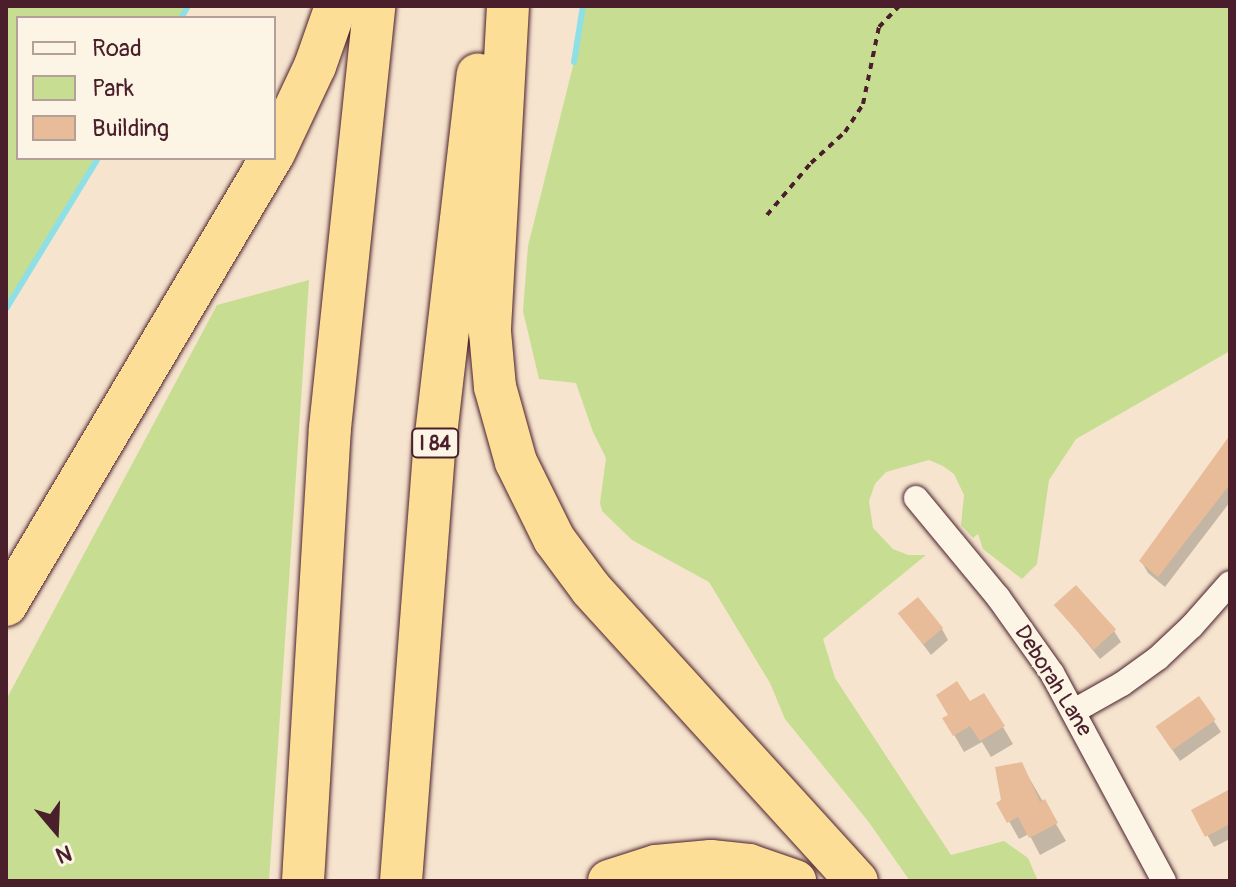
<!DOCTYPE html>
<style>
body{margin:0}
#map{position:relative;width:1236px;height:887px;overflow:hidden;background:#f6e4ce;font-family:Pangolin,sans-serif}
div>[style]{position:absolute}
.green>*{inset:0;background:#c7dd92}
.shadow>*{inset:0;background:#0003}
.stream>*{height:6px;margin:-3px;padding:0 3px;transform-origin:3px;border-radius:3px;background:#8ee0e6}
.building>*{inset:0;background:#e9bc99;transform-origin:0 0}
.path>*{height:4px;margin-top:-2px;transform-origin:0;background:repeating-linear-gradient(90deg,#4a1f2b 0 6px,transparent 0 12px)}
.roads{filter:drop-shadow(0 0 2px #4a1f2b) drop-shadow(0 0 2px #4a1f2b)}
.minor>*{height:24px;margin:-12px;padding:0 12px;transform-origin:12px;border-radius:12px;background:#fcf5e5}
.motorway>*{height:42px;margin:-21px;padding:0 21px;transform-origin:21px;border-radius:21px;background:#fcde96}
span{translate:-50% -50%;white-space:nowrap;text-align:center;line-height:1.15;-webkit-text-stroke:6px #fcf5e5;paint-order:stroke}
.shield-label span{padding:2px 6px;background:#fcf5e5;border:2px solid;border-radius:6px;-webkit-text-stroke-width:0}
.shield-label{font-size:20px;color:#4a1f2b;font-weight:700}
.street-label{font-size:22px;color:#4a1f2b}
.frame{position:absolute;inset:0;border:8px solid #4a1f2b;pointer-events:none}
.legend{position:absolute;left:16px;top:16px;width:260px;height:144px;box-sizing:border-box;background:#fcf5e5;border:2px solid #b59f9b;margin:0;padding:10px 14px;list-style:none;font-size:24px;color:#4a1f2b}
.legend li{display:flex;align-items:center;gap:16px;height:40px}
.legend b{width:40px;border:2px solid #b59f9b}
.north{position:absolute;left:16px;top:791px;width:80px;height:80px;-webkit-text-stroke:6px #fcf5e5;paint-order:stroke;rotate:161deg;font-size:22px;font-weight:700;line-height:32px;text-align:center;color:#4a1f2b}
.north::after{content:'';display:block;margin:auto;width:28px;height:36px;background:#4a1f2b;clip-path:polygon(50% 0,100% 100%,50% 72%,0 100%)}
</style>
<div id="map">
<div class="green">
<i style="clip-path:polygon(6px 6px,188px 6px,181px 18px,18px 18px,18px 158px,96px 158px,6px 307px)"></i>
<i style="clip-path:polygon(583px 6px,1230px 6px,1230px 351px,1076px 439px,1049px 480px,1037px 564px,1022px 579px,983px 549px,978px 534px,973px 538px,961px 525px,964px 495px,954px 474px,943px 466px,929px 460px,886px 472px,875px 484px,869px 501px,873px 528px,893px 549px,908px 555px,926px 555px,823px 639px,835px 678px,951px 855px,1004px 841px,1028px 858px,1038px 881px,910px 881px,868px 821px,785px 719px,770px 683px,709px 582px,632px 540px,602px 511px,600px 503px,606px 458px,593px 432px,576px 383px,539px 379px,523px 311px,528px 246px,574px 62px)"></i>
<i style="clip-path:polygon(309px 280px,269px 881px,6px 881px,6px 700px,217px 305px)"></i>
</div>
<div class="shadow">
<i style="clip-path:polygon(1230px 438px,1230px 502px,1165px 587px,1148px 573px,1141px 561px)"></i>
<i style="clip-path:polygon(1056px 605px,1114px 631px,1121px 642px,1100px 659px)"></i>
<i style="clip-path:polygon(900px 614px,942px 629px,948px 640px,931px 655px)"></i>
<i style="clip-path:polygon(1199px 698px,1221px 732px,1180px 761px,1164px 738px)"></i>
<i style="clip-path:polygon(969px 704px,1003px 727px,1013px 744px,991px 757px,982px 742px,964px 752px,945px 719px)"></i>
<i style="clip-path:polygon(1021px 764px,1066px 841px,1040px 855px,1029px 834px,1019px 839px,999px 803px)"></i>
<i style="clip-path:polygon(1230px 792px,1230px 839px,1214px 847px,1194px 811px)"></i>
</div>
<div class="stream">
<i style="left:181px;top:18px;width:14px;rotate:-60deg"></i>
<i style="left:574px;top:62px;width:57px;rotate:-80.9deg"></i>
<i style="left:6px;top:309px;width:177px;rotate:-58.6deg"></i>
</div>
<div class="building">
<i style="clip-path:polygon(1230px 435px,1230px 484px,1158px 577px,1139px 561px)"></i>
<i style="left:1076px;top:585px;width:60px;height:30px;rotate:48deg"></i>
<i style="left:918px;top:597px;width:40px;height:26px;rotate:51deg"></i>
<i style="clip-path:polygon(957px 681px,970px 701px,984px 693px,1005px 726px,980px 741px,970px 726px,953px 736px,942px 718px,948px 715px,936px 695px)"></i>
<i style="left:1199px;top:696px;width:29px;height:53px;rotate:55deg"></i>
<i style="clip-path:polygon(1022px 762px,1040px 802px,1045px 799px,1058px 823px,1029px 838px,1018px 817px,1007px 823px,996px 803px,1001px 800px,995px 767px)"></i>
<i style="clip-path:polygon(1230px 789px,1230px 824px,1205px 837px,1191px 810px)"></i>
</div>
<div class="path">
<i style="left:767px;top:215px;width:68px;rotate:-49.8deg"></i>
<i style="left:811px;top:163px;width:46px;rotate:-42.4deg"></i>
<i style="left:845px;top:132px;width:33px;rotate:-57deg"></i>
<i style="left:863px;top:104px;width:79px;rotate:-78.3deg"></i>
<i style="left:879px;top:27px;width:29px;rotate:-46deg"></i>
</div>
<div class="roads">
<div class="minor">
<i style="left:916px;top:498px;width:129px;rotate:50.4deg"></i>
<i style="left:998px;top:597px;width:93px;rotate:54.6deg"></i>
<i style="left:1052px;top:673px;width:236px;rotate:61.7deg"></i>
<i style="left:1074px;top:711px;width:55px;rotate:-29.4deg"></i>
<i style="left:1122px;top:684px;width:44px;rotate:-35.8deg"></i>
<i style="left:1158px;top:658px;width:47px;rotate:-43.3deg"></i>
<i style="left:1192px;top:626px;width:57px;rotate:-48.5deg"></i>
</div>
<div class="motorway">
<i style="left:508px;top:6px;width:326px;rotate:93.2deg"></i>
<i style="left:490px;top:332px;width:55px;rotate:84.8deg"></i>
<i style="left:495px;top:387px;width:78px;rotate:74.4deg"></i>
<i style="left:516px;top:462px;width:86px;rotate:63.7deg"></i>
<i style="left:554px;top:539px;width:62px;rotate:53.5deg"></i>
<i style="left:591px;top:589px;width:395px;rotate:47.7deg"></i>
<i style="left:274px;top:153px;width:96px;rotate:-64.8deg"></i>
<i style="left:315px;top:66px;width:64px;rotate:-70.7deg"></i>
<i style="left:6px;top:605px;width:520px;rotate:-59.34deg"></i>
<i style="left:303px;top:881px;width:454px;rotate:-86.6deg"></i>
<i style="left:330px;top:428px;width:424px;rotate:-84deg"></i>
<i style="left:401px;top:881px;width:439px;rotate:-85.6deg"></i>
<i style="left:435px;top:443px;width:371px;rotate:-83.4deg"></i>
<i style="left:609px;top:881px;width:49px;rotate:-17.7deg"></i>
<i style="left:656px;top:866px;width:55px;rotate:-5.2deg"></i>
<i style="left:711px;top:861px;width:38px;rotate:6deg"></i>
<i style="left:749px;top:865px;width:49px;rotate:19.2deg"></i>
</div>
</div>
<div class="shield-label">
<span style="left:435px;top:443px">I 84</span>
</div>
<div class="street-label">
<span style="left:1053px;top:681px;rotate:58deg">Deborah Lane</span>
</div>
<div class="frame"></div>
<ul class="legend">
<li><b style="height:10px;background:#fcf5e5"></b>Road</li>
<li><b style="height:22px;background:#c7dd92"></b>Park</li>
<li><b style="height:22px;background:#e9bc99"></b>Building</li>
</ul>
<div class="north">N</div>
</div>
